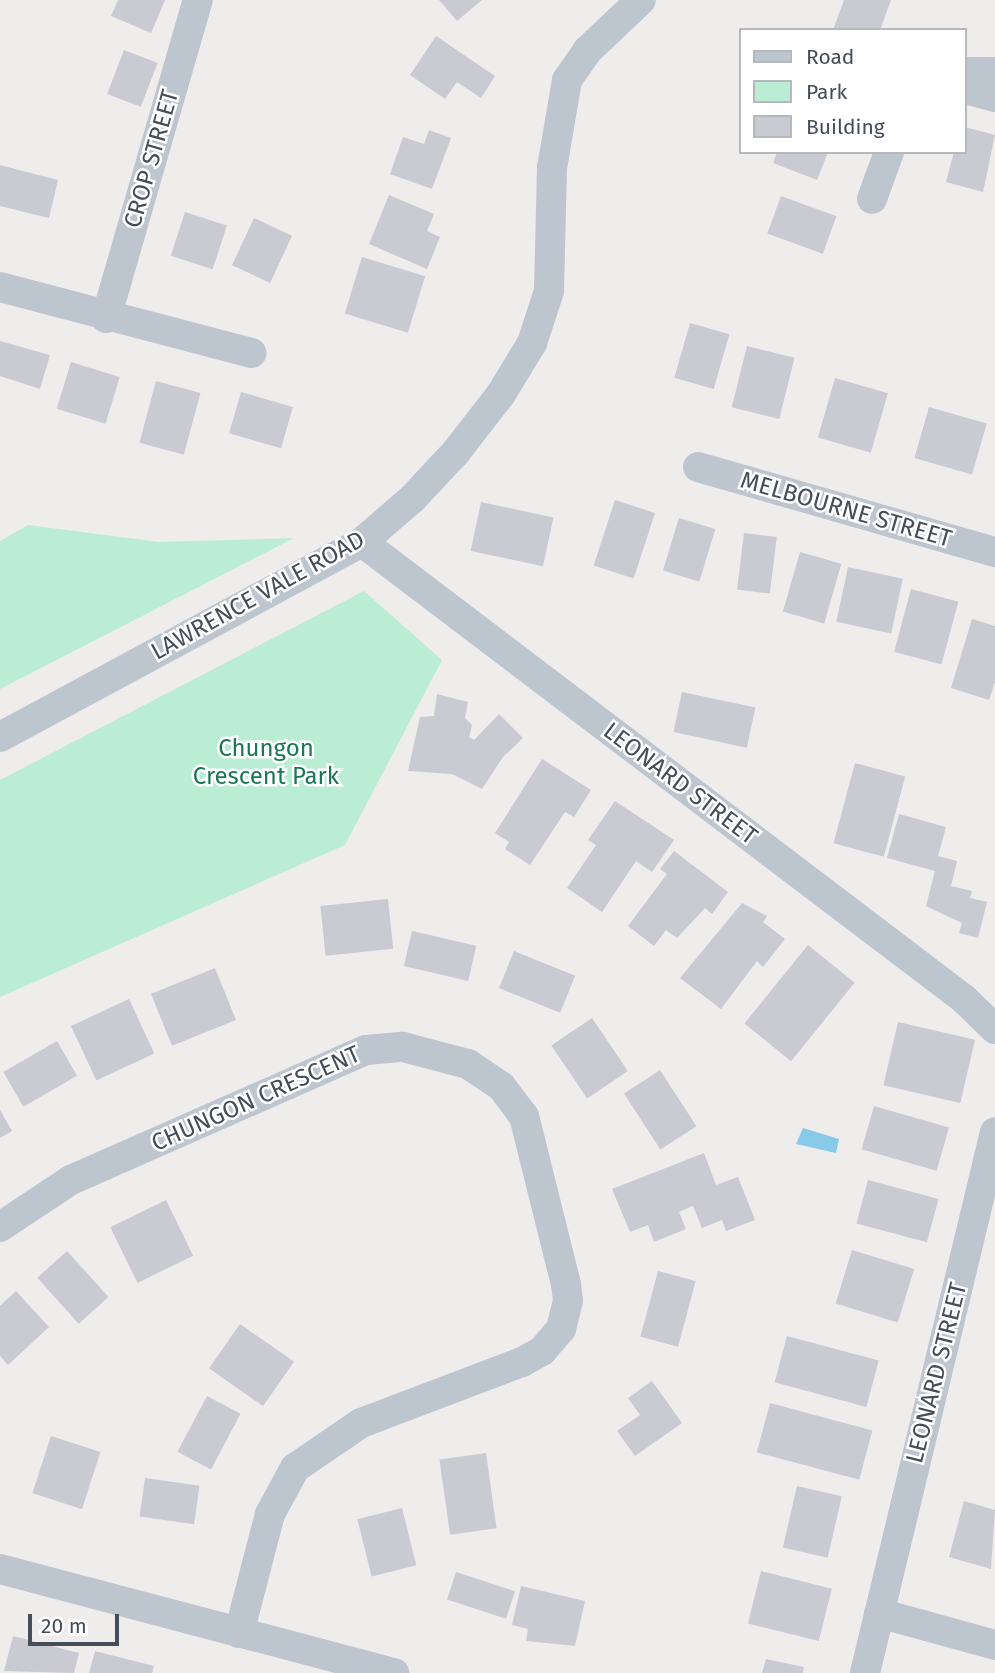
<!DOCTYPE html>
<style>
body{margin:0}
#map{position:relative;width:995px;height:1673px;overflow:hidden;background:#efecec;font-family:"Fira Sans",sans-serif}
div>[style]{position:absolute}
.green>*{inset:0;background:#baedd3}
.water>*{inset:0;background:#88cae8}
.building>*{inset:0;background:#c9cad2;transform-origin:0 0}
.street>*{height:30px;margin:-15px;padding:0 15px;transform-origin:15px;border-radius:15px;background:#bdc5ce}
span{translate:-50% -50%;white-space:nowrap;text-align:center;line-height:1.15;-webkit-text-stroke:5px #fff;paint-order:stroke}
.street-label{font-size:24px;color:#454d59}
.park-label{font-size:24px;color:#197753}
.legend{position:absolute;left:739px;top:28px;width:228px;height:126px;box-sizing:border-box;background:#fff;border:2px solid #b5b8bd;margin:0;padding:9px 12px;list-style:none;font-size:21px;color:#454d59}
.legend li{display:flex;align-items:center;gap:14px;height:35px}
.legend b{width:35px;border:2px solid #b5b8bd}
.scale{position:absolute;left:28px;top:1614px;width:91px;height:32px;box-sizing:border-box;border:4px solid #454d59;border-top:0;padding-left:9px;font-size:21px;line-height:24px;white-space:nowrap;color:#454d59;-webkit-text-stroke:5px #fff;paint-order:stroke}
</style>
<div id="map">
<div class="green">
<i style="clip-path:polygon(28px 525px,159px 542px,294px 538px,0 689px,0 541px)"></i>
<i style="clip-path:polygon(364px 591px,442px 660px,345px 845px,0 997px,0 780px)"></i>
</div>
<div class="water">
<i style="clip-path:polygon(803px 1128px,839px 1139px,836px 1153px,796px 1144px)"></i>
</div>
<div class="building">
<i style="clip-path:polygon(118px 0,165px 0,151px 33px,111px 16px)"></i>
<i style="clip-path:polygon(439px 0,482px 0,457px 21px)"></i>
<i style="clip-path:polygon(844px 0,891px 0,880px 30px,833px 30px)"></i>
<i style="clip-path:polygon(436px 36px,495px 76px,481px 98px,457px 82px,445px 99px,410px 75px)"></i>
<i style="left:124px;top:50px;width:36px;height:47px;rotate:21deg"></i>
<i style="clip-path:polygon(965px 127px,995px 135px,983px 192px,946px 182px,954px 152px,965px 152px)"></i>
<i style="clip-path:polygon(429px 130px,451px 138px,432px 189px,390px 174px,403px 137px,424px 144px)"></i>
<i style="clip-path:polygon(777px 152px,828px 152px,817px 180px,773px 163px)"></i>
<i style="clip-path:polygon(0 165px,58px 180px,49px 218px,0 206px)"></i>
<i style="clip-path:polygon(389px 195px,434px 214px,427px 231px,440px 237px,427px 269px,369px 244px)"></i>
<i style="left:781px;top:196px;width:59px;height:40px;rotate:20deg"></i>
<i style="left:185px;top:212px;width:44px;height:46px;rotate:18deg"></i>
<i style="left:254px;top:218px;width:42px;height:52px;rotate:25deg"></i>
<i style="left:362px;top:257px;width:66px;height:59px;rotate:17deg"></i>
<i style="left:690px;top:323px;width:41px;height:57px;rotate:16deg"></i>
<i style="clip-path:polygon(0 341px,50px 355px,40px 389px,0 376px)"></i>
<i style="left:747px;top:346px;width:49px;height:63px;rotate:14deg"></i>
<i style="left:71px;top:362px;width:51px;height:49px;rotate:17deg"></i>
<i style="left:835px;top:378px;width:55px;height:62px;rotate:16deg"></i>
<i style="left:156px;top:381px;width:46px;height:64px;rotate:15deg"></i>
<i style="left:241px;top:392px;width:54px;height:43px;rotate:16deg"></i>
<i style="left:929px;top:407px;width:60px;height:53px;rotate:16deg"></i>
<i style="left:615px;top:500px;width:42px;height:69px;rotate:18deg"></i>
<i style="left:481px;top:502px;width:74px;height:50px;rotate:12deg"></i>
<i style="left:679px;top:518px;width:38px;height:55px;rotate:17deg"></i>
<i style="left:744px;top:533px;width:33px;height:57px;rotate:7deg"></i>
<i style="left:800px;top:552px;width:43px;height:62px;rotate:16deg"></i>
<i style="left:848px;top:567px;width:56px;height:56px;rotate:12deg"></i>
<i style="left:911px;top:589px;width:49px;height:65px;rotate:15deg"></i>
<i style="clip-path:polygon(972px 619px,995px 626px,995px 682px,989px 700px,951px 688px)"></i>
<i style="left:682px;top:692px;width:75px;height:41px;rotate:12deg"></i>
<i style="clip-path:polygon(437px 694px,468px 702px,465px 718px,472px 725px,469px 737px,474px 740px,499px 714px,523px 738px,503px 757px,482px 789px,452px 774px,408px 771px,420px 717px,434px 716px)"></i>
<i style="clip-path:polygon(542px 759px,591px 790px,574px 817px,565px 812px,530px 865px,505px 849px,509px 842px,495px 833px)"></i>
<i style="left:855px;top:763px;width:52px;height:83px;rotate:15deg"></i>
<i style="clip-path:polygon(615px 801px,674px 840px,652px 872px,636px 861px,602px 912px,567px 888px,596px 845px,588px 840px)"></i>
<i style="clip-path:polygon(899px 814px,946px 827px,938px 856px,957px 861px,951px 886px,972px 891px,970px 898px,987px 902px,978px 938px,959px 933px,962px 923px,926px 906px,935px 871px,887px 858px)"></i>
<i style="clip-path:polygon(674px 851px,728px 892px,712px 914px,705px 908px,677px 938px,666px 930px,654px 946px,628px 926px,667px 874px,660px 869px)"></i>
<i style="left:388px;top:899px;width:50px;height:68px;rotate:84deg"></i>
<i style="clip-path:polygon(742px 903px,767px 916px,763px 922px,785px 939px,763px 967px,757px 961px,721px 1009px,680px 978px)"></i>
<i style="left:412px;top:931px;width:66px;height:36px;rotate:13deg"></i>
<i style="left:808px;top:945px;width:60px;height:101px;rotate:39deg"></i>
<i style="left:514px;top:951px;width:66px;height:40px;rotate:22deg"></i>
<i style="left:215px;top:968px;width:56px;height:69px;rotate:68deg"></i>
<i style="left:129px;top:999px;width:60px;height:64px;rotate:65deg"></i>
<i style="left:592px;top:1018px;width:64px;height:49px;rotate:56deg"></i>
<i style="left:898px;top:1022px;width:79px;height:65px;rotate:13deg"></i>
<i style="left:57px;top:1041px;width:40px;height:62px;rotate:60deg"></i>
<i style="left:660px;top:1070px;width:67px;height:43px;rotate:57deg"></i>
<i style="left:874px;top:1106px;width:78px;height:45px;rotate:16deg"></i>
<i style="clip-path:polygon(0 1110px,12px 1131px,0 1138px)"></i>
<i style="clip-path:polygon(704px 1153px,716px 1185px,738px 1177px,755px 1220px,726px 1231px,722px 1220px,702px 1228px,693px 1206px,679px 1212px,686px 1229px,654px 1242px,648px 1225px,630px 1232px,612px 1189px)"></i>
<i style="left:868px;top:1180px;width:73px;height:45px;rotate:15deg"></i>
<i style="left:166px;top:1200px;width:62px;height:62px;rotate:64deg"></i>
<i style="left:852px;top:1250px;width:65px;height:56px;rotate:17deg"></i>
<i style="left:67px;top:1251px;width:62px;height:40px;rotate:48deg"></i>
<i style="left:658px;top:1271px;width:39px;height:68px;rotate:15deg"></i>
<i style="clip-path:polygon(16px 1291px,49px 1327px,8px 1365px,0 1356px,0 1306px)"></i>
<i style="left:240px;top:1324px;width:66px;height:54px;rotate:35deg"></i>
<i style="left:787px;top:1336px;width:95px;height:48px;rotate:15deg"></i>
<i style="clip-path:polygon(652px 1381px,682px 1423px,635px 1456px,617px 1431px,640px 1415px,628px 1398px)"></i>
<i style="left:207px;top:1396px;width:38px;height:63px;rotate:28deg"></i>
<i style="left:770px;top:1403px;width:106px;height:51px;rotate:15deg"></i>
<i style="left:51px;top:1436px;width:52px;height:60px;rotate:18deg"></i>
<i style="left:486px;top:1453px;width:76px;height:47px;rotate:82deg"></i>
<i style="left:145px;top:1478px;width:55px;height:39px;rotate:8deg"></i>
<i style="left:797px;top:1486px;width:46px;height:63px;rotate:13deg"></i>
<i style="clip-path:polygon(964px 1501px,995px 1510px,991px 1569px,949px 1557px)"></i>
<i style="left:402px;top:1508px;width:59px;height:46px;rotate:76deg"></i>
<i style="left:761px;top:1571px;width:73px;height:54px;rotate:14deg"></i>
<i style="left:456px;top:1572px;width:62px;height:29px;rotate:18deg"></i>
<i style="clip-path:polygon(521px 1586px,585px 1601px,575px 1646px,526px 1641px,528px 1629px,512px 1625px)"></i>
<i style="clip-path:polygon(13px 1636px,79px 1653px,74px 1673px,4px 1671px)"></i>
<i style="clip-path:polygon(95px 1651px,154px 1666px,152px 1673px,89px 1673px)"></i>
<i style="clip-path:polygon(766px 1659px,804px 1667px,803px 1673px,762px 1673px)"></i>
</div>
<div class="street">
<i style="left:965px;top:72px;width:30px"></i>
<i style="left:965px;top:89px;width:31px;rotate:15deg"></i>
<i style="left:872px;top:199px;width:50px;rotate:-70.1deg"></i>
<i style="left:0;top:287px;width:260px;rotate:14.7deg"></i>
<i style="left:106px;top:318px;width:331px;rotate:-73.9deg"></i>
<i style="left:698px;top:467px;width:309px;rotate:16deg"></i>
<i style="left:362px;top:542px;width:756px;rotate:37.2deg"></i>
<i style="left:964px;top:999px;width:43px;rotate:44.1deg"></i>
<i style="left:0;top:737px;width:411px;rotate:-28.3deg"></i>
<i style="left:362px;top:542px;width:66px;rotate:-40.7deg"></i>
<i style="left:412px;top:499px;width:64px;rotate:-46.9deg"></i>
<i style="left:456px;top:452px;width:73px;rotate:-52.2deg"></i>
<i style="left:501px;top:394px;width:60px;rotate:-58.7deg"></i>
<i style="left:532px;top:343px;width:55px;rotate:-71.9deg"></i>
<i style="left:549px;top:291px;width:123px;rotate:-88.6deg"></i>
<i style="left:552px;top:168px;width:89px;rotate:-80.3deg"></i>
<i style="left:567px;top:80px;width:35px;rotate:-55deg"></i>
<i style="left:587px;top:51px;width:74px;rotate:-43.4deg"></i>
<i style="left:0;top:1227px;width:85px;rotate:-33.5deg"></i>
<i style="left:71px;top:1180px;width:322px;rotate:-23.8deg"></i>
<i style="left:366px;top:1050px;width:37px;rotate:-5deg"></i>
<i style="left:403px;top:1047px;width:67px;rotate:14.7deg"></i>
<i style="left:468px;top:1064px;width:40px;rotate:34deg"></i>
<i style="left:501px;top:1086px;width:38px;rotate:53deg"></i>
<i style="left:524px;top:1116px;width:173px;rotate:76deg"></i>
<i style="left:566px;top:1284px;width:17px;rotate:83deg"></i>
<i style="left:568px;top:1301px;width:29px;rotate:104deg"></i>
<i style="left:561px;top:1329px;width:29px;rotate:131deg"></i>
<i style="left:542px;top:1351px;width:23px;rotate:151deg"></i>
<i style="left:522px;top:1362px;width:172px;rotate:159.2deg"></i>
<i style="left:361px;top:1423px;width:80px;rotate:145.7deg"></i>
<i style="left:295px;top:1468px;width:52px;rotate:118.5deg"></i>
<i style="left:270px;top:1514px;width:123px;rotate:104.6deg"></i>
<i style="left:0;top:1569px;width:408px;rotate:14.8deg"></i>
<i style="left:879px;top:1613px;width:120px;rotate:15.4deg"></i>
<i style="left:865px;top:1673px;width:556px;rotate:-76.49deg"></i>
</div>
<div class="street-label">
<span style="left:152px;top:159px;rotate:-74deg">CROP STREET</span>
<span style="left:846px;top:510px;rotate:16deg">MELBOURNE STREET</span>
<span style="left:258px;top:596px;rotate:-29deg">LAWRENCE VALE ROAD</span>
<span style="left:680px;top:784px;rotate:37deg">LEONARD STREET</span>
<span style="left:256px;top:1099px;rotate:-24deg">CHUNGON CRESCENT</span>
<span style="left:937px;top:1373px;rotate:-76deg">LEONARD STREET</span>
</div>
<div class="park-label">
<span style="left:266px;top:763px">Chungon<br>Crescent Park</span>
</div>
<ul class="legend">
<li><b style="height:9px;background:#bdc5ce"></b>Road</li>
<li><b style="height:19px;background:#baedd3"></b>Park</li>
<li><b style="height:19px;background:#c9cad2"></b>Building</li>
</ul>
<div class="scale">20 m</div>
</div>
